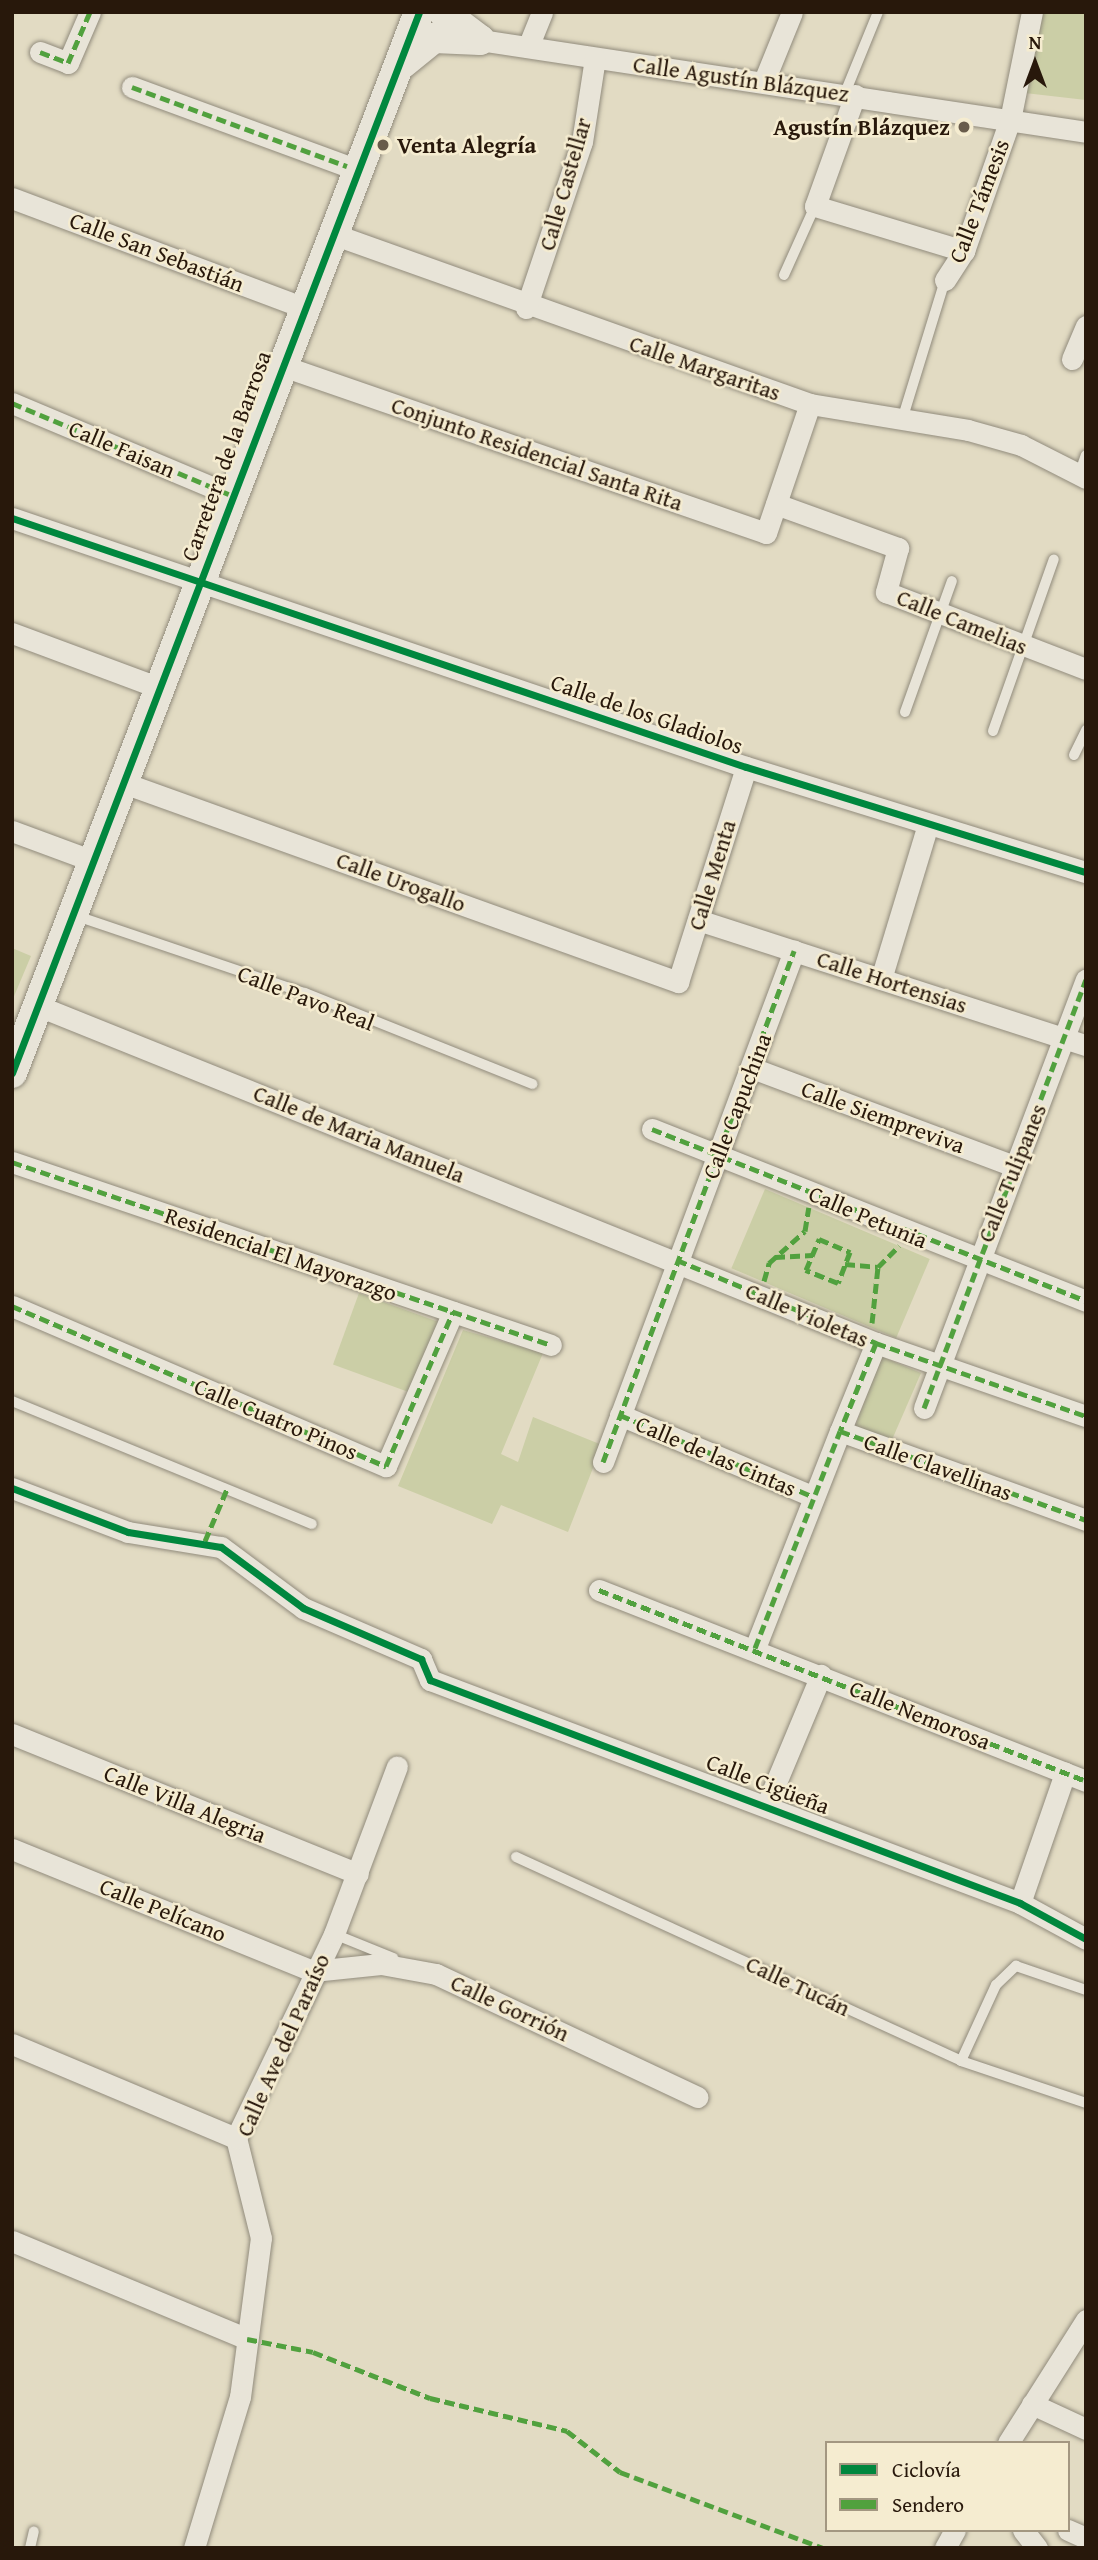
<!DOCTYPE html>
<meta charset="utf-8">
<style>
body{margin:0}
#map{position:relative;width:1098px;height:2560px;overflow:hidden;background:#e2dbc3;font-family:"Gentium Book Plus",serif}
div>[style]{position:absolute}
.green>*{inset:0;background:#cbcea6;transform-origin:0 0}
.roads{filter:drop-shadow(0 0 2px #918b7c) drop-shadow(0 0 2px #918b7c)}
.lane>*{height:10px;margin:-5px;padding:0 5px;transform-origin:5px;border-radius:5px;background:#e8e4d8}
.street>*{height:21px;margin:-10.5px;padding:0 10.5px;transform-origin:10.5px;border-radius:10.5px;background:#e8e4d8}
.secondary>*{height:30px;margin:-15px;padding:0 15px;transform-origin:15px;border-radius:15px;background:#e8e4d8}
.quiet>*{height:5px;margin-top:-2.5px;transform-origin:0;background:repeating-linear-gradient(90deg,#51a13e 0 10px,transparent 0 15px)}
.cycleway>*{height:7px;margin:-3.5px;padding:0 3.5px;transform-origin:3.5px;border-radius:3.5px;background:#00873e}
.dots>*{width:19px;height:19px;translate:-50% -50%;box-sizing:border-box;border:4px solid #f5ecd0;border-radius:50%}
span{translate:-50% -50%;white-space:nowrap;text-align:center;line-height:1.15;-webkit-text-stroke:5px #f5ecd0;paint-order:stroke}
.street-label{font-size:23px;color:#28180b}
.poi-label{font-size:23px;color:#28180b;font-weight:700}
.right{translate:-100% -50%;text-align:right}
.left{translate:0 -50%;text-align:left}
.frame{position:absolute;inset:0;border:14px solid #28180b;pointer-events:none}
.legend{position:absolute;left:825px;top:2441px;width:245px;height:91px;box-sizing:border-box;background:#f5ecd0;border:2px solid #a39781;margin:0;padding:9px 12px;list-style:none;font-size:21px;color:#28180b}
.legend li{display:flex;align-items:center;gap:14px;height:35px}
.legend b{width:35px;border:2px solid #a39781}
.north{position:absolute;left:1000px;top:28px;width:70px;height:70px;-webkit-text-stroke:5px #f5ecd0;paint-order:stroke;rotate:0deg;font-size:19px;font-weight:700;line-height:28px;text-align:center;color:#28180b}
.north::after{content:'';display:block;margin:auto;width:24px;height:32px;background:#28180b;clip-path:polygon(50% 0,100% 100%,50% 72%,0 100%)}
</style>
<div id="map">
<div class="green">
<i style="clip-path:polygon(1036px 12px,1086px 12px,1086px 100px,1015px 92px)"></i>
<i style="clip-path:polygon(12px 948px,31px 956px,12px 1001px)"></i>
<i style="left:765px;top:1189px;width:179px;height:86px;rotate:23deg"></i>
<i style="left:359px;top:1293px;width:95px;height:76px;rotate:20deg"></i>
<i style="clip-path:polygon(463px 1330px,543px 1353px,501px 1454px,518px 1462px,533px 1417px,602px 1445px,568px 1532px,501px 1505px,492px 1524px,398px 1486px)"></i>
<i style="clip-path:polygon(880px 1356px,921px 1373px,891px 1442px,855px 1428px)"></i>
</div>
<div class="roads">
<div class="lane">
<i style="left:845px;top:93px;width:87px;rotate:-67.8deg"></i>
<i style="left:784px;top:275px;width:76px;rotate:-65.8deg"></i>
<i style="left:902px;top:420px;width:146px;rotate:-72.9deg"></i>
<i style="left:1079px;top:475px;width:21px;rotate:-71deg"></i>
<i style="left:905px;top:712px;width:139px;rotate:-70.3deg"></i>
<i style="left:993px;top:731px;width:182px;rotate:-70.5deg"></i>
<i style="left:1074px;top:755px;width:28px;rotate:-64deg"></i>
<i style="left:77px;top:916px;width:241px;rotate:18.7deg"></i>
<i style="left:305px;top:993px;width:245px;rotate:21.8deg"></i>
<i style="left:12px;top:1401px;width:324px;rotate:22.3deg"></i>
<i style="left:516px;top:1857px;width:490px;rotate:24.6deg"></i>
<i style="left:961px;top:2061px;width:132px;rotate:18.6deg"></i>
<i style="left:334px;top:1934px;width:64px;rotate:22.1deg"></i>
<i style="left:961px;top:2061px;width:84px;rotate:-65.3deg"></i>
<i style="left:996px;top:1985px;width:28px;rotate:-44deg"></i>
<i style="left:1016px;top:1966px;width:74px;rotate:18.9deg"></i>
<i style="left:30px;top:2548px;width:17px;rotate:-77deg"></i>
</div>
<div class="street">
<i style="left:480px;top:40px;width:613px;rotate:8.63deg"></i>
<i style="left:528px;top:47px;width:38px;rotate:-68deg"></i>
<i style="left:40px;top:52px;width:30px;rotate:21deg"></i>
<i style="left:68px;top:63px;width:56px;rotate:-66.7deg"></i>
<i style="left:764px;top:81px;width:74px;rotate:-67.9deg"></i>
<i style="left:132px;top:87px;width:229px;rotate:20.2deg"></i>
<i style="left:855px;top:95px;width:118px;rotate:109.8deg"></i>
<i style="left:815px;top:206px;width:156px;rotate:16.8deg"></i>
<i style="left:12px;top:198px;width:310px;rotate:20.6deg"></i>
<i style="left:330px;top:233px;width:510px;rotate:19.61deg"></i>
<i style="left:810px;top:404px;width:160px;rotate:9.3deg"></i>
<i style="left:968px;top:430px;width:55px;rotate:15.8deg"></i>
<i style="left:1021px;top:445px;width:73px;rotate:26.9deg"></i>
<i style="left:945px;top:280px;width:35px;rotate:-57deg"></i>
<i style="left:964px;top:251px;width:139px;rotate:-70.7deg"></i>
<i style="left:1010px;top:120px;width:110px;rotate:-78.5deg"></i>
<i style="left:526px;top:308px;width:175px;rotate:-71.4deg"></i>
<i style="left:582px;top:142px;width:85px;rotate:-81.2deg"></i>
<i style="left:1072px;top:359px;width:36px;rotate:-67deg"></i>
<i style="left:280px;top:365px;width:514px;rotate:19.07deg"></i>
<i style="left:766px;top:533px;width:136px;rotate:-71.2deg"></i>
<i style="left:12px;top:403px;width:240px;rotate:22.8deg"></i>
<i style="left:776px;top:504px;width:130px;rotate:19.8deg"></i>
<i style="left:898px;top:548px;width:46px;rotate:105.3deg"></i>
<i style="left:886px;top:592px;width:214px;rotate:21.1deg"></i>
<i style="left:12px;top:518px;width:775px;rotate:18.74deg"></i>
<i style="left:746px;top:767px;width:356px;rotate:17.2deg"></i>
<i style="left:12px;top:633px;width:158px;rotate:20.4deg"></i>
<i style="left:124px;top:783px;width:589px;rotate:19.76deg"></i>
<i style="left:678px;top:982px;width:225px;rotate:-72.4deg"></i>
<i style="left:12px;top:831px;width:90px;rotate:20.3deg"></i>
<i style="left:698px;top:920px;width:408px;rotate:17.9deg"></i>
<i style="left:881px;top:979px;width:162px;rotate:-73.1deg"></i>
<i style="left:41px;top:1007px;width:900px;rotate:21.92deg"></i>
<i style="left:876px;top:1343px;width:222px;rotate:19.2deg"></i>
<i style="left:752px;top:1068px;width:280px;rotate:20.5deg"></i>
<i style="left:652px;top:1129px;width:467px;rotate:21.6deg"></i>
<i style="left:12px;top:1162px;width:569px;rotate:18.75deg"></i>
<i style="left:12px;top:1306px;width:407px;rotate:23.2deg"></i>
<i style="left:386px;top:1466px;width:168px;rotate:-66.5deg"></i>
<i style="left:876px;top:1343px;width:95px;rotate:112.2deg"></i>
<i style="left:840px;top:1431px;width:262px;rotate:19.9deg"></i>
<i style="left:924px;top:1408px;width:458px;rotate:-69.3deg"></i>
<i style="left:620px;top:1415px;width:208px;rotate:22.9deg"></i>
<i style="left:603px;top:1462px;width:546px;rotate:-69.51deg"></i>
<i style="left:12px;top:1488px;width:124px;rotate:20.8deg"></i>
<i style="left:128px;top:1532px;width:94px;rotate:9.2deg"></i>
<i style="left:221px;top:1547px;width:102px;rotate:36.6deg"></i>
<i style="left:303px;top:1608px;width:129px;rotate:23.4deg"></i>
<i style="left:421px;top:1659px;width:23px;rotate:67deg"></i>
<i style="left:430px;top:1680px;width:631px;rotate:20.7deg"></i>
<i style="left:1020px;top:1903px;width:75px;rotate:28.6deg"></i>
<i style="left:599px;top:1590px;width:523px;rotate:21.41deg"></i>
<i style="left:755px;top:1648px;width:233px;rotate:-68.6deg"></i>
<i style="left:12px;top:1734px;width:373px;rotate:22deg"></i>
<i style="left:767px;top:1804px;width:140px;rotate:-67.3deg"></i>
<i style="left:12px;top:1849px;width:325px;rotate:22.1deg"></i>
<i style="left:313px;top:1971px;width:68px;rotate:-5.9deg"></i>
<i style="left:381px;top:1964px;width:56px;rotate:10.3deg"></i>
<i style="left:436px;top:1974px;width:289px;rotate:25.2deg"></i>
<i style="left:1020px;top:1903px;width:138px;rotate:-70.9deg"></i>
<i style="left:12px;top:2044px;width:243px;rotate:22.8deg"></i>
<i style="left:12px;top:2241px;width:255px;rotate:22.6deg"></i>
<i style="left:1032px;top:2404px;width:60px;rotate:24.8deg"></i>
<i style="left:1008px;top:2443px;width:146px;rotate:-57.6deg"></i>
<i style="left:1023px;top:2530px;width:23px;rotate:52deg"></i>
<i style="left:1068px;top:2530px;width:20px;rotate:24deg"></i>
<i style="left:194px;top:2548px;width:158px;rotate:-73.1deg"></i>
<i style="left:240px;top:2397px;width:160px;rotate:-82.5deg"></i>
<i style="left:261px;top:2238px;width:103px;rotate:-104deg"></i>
<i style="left:236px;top:2138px;width:226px;rotate:-64.3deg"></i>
<i style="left:334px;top:1934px;width:179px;rotate:-69.4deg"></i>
<i style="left:945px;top:2548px;width:21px;rotate:-61deg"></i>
</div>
<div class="secondary">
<i style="left:403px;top:63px;width:40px;rotate:-39deg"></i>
<i style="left:434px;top:38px;width:46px;rotate:2.5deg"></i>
<i style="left:480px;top:40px;width:46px;rotate:-142.9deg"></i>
<i style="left:12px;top:1073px;width:1136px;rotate:-69.01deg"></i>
</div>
</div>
<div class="quiet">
<i style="left:40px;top:52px;width:30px;rotate:21deg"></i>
<i style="left:68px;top:63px;width:56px;rotate:-66.7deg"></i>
<i style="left:132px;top:87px;width:229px;rotate:20.2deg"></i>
<i style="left:12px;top:403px;width:240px;rotate:22.8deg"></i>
<i style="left:652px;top:1129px;width:467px;rotate:21.6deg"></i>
<i style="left:12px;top:1162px;width:569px;rotate:18.75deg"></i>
<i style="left:819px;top:1239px;width:34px;rotate:23deg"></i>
<i style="left:850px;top:1252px;width:33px;rotate:111deg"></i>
<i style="left:838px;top:1283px;width:35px;rotate:-158deg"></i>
<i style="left:806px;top:1270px;width:34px;rotate:-67deg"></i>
<i style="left:775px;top:1257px;width:38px;rotate:-3deg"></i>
<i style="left:677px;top:1260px;width:216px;rotate:22.6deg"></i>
<i style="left:876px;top:1343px;width:222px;rotate:19.2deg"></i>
<i style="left:845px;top:1264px;width:33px;rotate:5deg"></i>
<i style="left:878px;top:1267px;width:30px;rotate:-45deg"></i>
<i style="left:764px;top:1281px;width:19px;rotate:-74deg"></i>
<i style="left:769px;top:1263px;width:48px;rotate:-41.6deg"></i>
<i style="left:805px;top:1231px;width:24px;rotate:-81deg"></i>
<i style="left:12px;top:1306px;width:407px;rotate:23.2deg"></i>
<i style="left:386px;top:1466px;width:168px;rotate:-66.5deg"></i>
<i style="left:872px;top:1323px;width:56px;rotate:-83.9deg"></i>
<i style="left:876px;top:1343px;width:95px;rotate:112.2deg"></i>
<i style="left:840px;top:1431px;width:262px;rotate:19.9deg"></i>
<i style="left:924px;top:1408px;width:458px;rotate:-69.3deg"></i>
<i style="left:620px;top:1415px;width:208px;rotate:22.9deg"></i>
<i style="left:603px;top:1462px;width:546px;rotate:-69.51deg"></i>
<i style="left:205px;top:1541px;width:56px;rotate:-67.1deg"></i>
<i style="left:599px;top:1590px;width:523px;rotate:21.41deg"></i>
<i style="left:755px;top:1648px;width:233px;rotate:-68.6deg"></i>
<i style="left:247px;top:2339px;width:67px;rotate:11.1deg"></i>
<i style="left:313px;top:2352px;width:126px;rotate:21.5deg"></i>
<i style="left:430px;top:2398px;width:141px;rotate:13.5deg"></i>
<i style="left:567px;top:2431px;width:67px;rotate:37.7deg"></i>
<i style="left:620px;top:2472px;width:217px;rotate:20.5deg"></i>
</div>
<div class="cycleway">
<i style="left:12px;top:518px;width:775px;rotate:18.74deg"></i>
<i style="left:746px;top:767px;width:356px;rotate:17.2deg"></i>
<i style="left:12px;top:1073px;width:1136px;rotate:-69.01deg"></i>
<i style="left:12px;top:1488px;width:124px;rotate:20.8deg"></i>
<i style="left:128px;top:1532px;width:94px;rotate:9.2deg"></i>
<i style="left:221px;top:1547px;width:102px;rotate:36.6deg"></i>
<i style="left:303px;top:1608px;width:129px;rotate:23.4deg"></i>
<i style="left:421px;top:1659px;width:23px;rotate:67deg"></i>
<i style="left:430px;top:1680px;width:631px;rotate:20.7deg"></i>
<i style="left:1020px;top:1903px;width:75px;rotate:28.6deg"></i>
</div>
<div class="dots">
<i style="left:964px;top:127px;background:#695c4b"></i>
<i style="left:383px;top:145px;background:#695c4b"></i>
</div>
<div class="street-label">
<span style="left:741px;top:79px;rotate:8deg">Calle Agustín Blázquez</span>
<span style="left:565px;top:184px;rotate:-74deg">Calle Castellar</span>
<span style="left:979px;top:201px;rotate:-69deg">Calle Támesis</span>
<span style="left:157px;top:252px;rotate:21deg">Calle San Sebastián</span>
<span style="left:705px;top:368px;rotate:19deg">Calle Margaritas</span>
<span style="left:122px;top:449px;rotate:23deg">Calle Faisan</span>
<span style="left:537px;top:454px;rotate:19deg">Conjunto Residencial Santa Rita</span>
<span style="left:226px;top:456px;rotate:-70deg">Carretera de la Barrosa</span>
<span style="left:962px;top:622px;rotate:22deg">Calle Camelias</span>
<span style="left:647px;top:714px;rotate:19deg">Calle de los Gladiolos</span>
<span style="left:712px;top:875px;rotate:-73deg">Calle Menta</span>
<span style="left:401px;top:882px;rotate:20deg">Calle Urogallo</span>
<span style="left:892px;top:982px;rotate:18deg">Calle Hortensias</span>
<span style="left:306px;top:998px;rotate:21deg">Calle Pavo Real</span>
<span style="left:737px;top:1106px;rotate:-69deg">Calle Capuchina</span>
<span style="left:883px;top:1117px;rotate:20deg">Calle Siempreviva</span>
<span style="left:359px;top:1134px;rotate:22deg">Calle de Maria Manuela</span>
<span style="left:1012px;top:1173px;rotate:-68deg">Calle Tulipanes</span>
<span style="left:868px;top:1217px;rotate:23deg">Calle Petunia</span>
<span style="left:281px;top:1254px;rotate:19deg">Residencial El Mayorazgo</span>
<span style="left:807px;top:1315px;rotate:23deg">Calle Violetas</span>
<span style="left:276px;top:1419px;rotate:23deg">Calle Cuatro Pinos</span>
<span style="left:716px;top:1456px;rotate:23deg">Calle de las Cintas</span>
<span style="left:938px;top:1467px;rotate:20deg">Calle Clavellinas</span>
<span style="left:920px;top:1715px;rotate:22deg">Calle Nemorosa</span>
<span style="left:768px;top:1784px;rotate:21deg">Calle Cigüeña</span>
<span style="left:185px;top:1804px;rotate:22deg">Calle Villa Alegria</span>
<span style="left:163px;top:1910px;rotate:22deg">Calle Pelícano</span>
<span style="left:798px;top:1986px;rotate:25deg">Calle Tucán</span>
<span style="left:510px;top:2008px;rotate:25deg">Calle Gorrión</span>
<span style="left:283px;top:2045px;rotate:-66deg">Calle Ave del Paraíso</span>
</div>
<div class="poi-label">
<span class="right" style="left:950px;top:127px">Agustín Blázquez</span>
<span class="left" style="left:397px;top:145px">Venta Alegría</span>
</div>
<div class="frame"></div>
<ul class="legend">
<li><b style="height:9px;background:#00873e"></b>Ciclovía</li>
<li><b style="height:9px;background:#51a13e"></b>Sendero</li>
</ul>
<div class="north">N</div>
</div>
